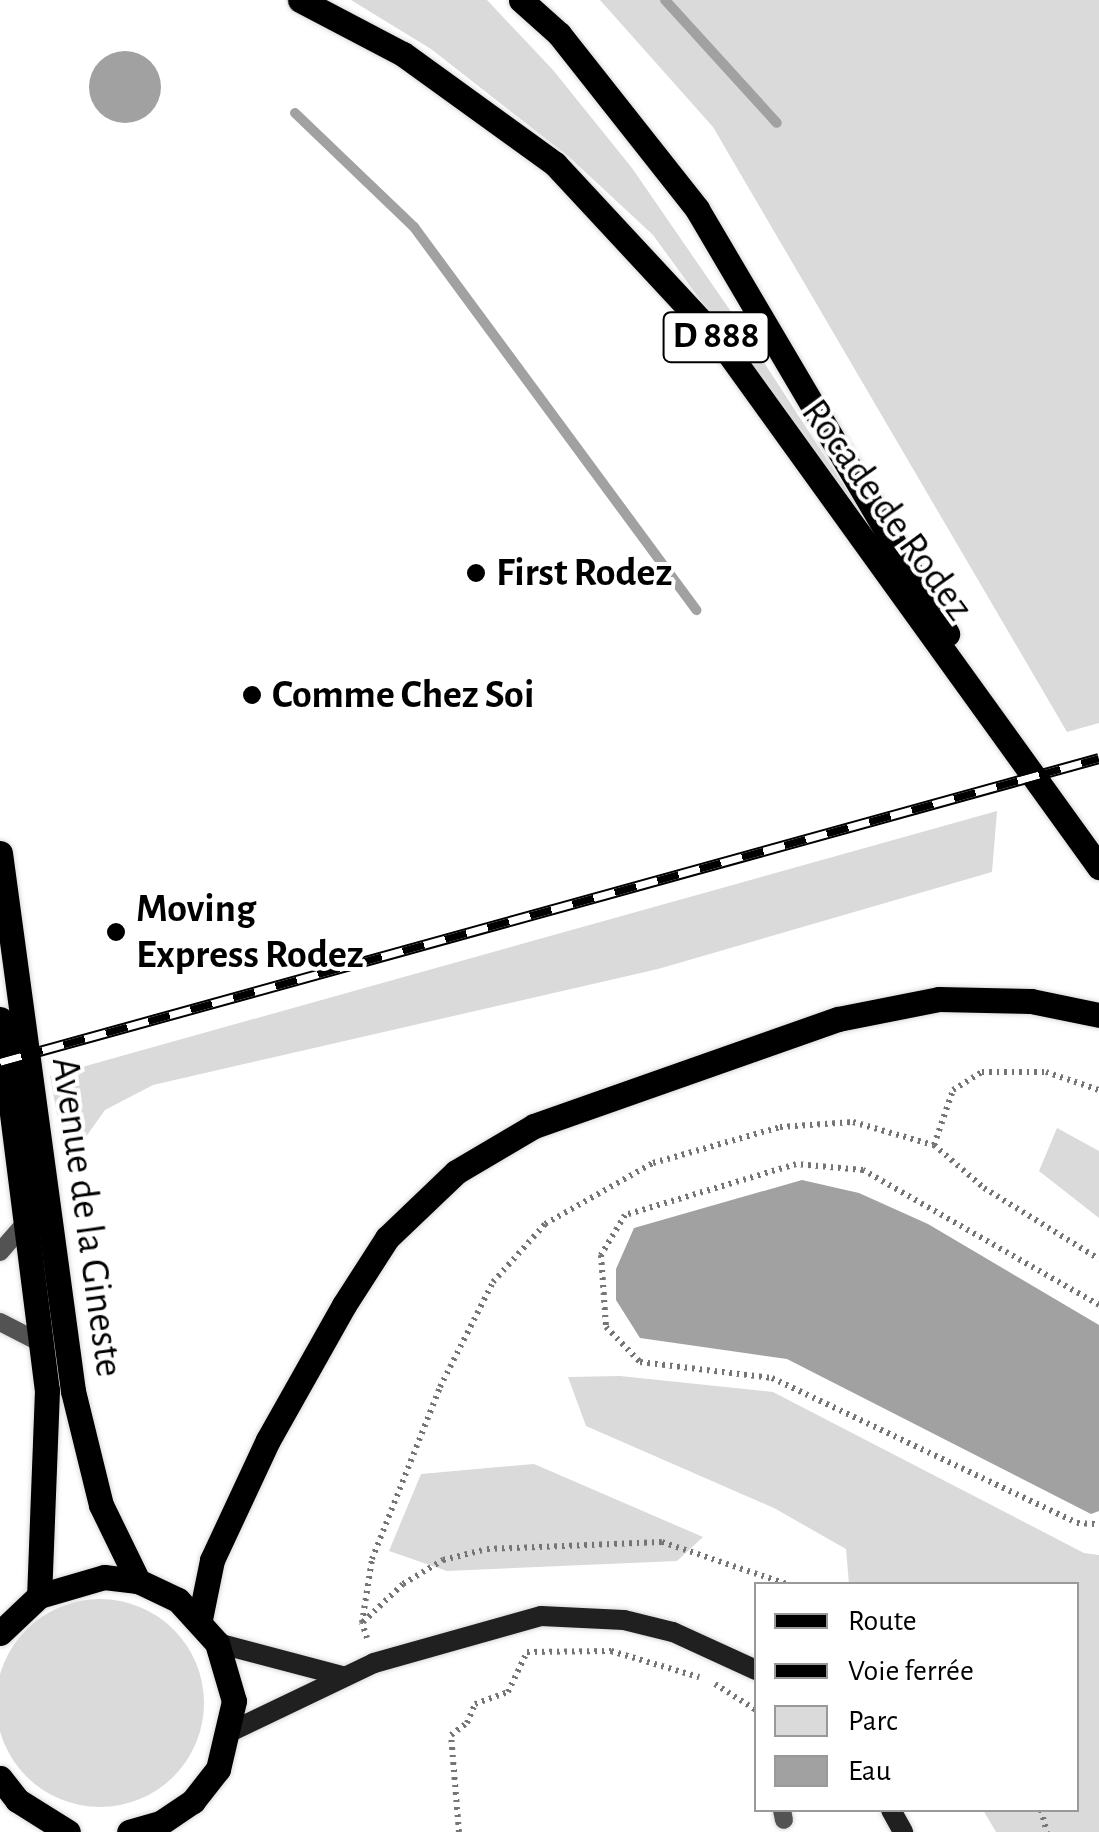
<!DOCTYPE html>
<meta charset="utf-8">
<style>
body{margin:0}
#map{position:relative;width:1099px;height:1832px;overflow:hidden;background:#fff;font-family:"Alegreya Sans",sans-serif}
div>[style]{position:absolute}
.green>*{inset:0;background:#dadada}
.round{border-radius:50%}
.water>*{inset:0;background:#a1a1a1}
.stream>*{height:10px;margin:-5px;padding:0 5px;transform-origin:5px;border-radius:5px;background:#a1a1a1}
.path>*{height:6px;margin-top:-3px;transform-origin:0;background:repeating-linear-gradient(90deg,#757575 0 2.5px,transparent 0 7.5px)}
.roads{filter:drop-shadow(0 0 2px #dbdbdb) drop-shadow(0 0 2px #dbdbdb)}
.lane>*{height:18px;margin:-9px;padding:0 9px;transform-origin:9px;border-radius:9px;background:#535353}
.secondary>*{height:20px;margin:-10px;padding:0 10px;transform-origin:10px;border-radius:10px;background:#202020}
.primary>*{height:25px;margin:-12.5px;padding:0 12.5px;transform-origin:12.5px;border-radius:12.5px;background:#000}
.rail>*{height:11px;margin-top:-5.5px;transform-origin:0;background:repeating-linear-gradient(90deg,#fff 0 22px,#000 0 44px);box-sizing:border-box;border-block:2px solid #000}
.dots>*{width:28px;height:28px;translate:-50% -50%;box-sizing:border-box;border:5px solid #fff;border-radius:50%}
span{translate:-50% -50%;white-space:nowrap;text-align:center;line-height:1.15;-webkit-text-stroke:8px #fff;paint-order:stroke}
.shield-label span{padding:2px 8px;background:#fff;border:2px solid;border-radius:8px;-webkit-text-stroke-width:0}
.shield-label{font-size:38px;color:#000;font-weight:700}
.street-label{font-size:40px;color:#000}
.poi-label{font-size:40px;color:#000;font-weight:700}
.left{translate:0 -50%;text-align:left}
.legend{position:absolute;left:754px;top:1582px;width:325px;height:230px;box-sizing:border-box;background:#fff;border:2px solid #999;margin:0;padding:12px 18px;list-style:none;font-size:30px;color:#000}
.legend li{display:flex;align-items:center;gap:20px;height:50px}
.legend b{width:50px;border:2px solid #999}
</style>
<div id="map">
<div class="green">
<i style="clip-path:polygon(351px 0,487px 0,553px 70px,632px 168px,734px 316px,910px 588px,653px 235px,568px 156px,431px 49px)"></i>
<i style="clip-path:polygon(600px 0,1099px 0,1099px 723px,1067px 732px,713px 127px)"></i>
<i style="clip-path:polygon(997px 811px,992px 872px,658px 969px,153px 1085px,105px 1110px,66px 1165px,50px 1076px)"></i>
<i style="clip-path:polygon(1057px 1128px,1099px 1151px,1099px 1218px,1039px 1171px)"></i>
<i style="clip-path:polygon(620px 1376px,773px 1392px,1084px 1553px,1099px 1555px,1099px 1832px,996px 1832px,983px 1810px,1076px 1810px,1076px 1584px,849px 1584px,846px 1549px,774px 1508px,586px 1426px,568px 1377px)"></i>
<i style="clip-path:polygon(534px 1464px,703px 1537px,677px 1561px,447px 1571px,389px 1551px,421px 1474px)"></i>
<i class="round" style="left:-4px;top:1599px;width:208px;height:208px"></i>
</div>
<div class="water">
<i class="round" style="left:89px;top:51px;width:72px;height:72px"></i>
<i style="clip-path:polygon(802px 1180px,859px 1193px,928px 1224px,1099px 1325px,1099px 1511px,1091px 1514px,787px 1359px,640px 1338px,616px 1300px,616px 1269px,634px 1228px)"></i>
</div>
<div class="stream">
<i style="left:665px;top:0;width:166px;rotate:47.7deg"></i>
<i style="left:295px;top:113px;width:165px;rotate:43.8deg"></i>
<i style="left:414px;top:227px;width:476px;rotate:53.6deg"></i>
</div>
<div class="path">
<i style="left:934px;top:1145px;width:58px;rotate:-70.9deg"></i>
<i style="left:953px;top:1090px;width:34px;rotate:-32deg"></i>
<i style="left:982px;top:1072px;width:64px"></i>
<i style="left:1046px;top:1072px;width:56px;rotate:18.8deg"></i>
<i style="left:1099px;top:1305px;width:272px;rotate:-150.2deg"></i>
<i style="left:863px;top:1170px;width:67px;rotate:-174.9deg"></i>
<i style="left:796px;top:1164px;width:178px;rotate:163.4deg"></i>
<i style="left:625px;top:1215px;width:47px;rotate:121deg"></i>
<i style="left:601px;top:1255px;width:72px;rotate:86deg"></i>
<i style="left:606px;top:1327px;width:49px;rotate:45.8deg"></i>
<i style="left:640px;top:1362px;width:133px;rotate:6.9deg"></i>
<i style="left:772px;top:1378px;width:338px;rotate:25.4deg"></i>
<i style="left:1077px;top:1523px;width:22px;rotate:3deg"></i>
<i style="left:363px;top:1622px;width:55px;rotate:-43.5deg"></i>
<i style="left:403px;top:1584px;width:47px;rotate:-31deg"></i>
<i style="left:443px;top:1560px;width:45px;rotate:-14deg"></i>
<i style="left:487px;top:1549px;width:175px;rotate:-2.3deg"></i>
<i style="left:662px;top:1542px;width:132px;rotate:18.6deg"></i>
<i style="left:367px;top:1638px;width:16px;rotate:-108deg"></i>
<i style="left:362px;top:1623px;width:65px;rotate:-81.1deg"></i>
<i style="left:372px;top:1559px;width:185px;rotate:-68.4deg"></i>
<i style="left:440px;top:1387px;width:118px;rotate:-63.2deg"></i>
<i style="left:493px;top:1282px;width:78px;rotate:-48.1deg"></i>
<i style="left:545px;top:1224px;width:124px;rotate:-29.5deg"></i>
<i style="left:653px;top:1163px;width:132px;rotate:-15.8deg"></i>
<i style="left:780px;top:1127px;width:73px;rotate:-3.9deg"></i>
<i style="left:853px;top:1122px;width:84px;rotate:15.9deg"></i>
<i style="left:934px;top:1145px;width:66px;rotate:40.7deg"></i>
<i style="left:984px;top:1188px;width:135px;rotate:31.7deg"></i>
<i style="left:715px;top:1684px;width:49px;rotate:32.4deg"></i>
<i style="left:1041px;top:1810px;width:23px;rotate:75deg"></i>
<i style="left:459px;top:1832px;width:97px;rotate:-94.7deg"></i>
<i style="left:451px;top:1735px;width:20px;rotate:-37deg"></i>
<i style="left:467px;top:1723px;width:21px;rotate:-67deg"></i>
<i style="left:475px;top:1704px;width:35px;rotate:-20deg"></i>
<i style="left:508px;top:1692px;width:44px;rotate:-64.6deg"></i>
<i style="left:527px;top:1652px;width:84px;rotate:-0.7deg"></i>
<i style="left:611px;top:1651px;width:92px;rotate:16.5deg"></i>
</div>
<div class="roads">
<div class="lane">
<i style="left:0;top:1252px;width:41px;rotate:-48.9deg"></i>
<i style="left:0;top:1322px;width:46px;rotate:27.1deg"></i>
<i style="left:782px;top:1810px;width:10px;rotate:79deg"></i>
</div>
<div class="secondary">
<i style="left:217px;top:1643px;width:129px;rotate:14.8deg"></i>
<i style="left:232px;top:1731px;width:157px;rotate:-25.6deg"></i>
<i style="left:374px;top:1663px;width:173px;rotate:-15.7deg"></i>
<i style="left:541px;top:1616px;width:83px;rotate:2.8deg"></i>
<i style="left:624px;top:1620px;width:50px;rotate:13.8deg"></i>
<i style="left:673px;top:1632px;width:91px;rotate:24.6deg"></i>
<i style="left:891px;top:1810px;width:25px;rotate:61deg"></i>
</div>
<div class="primary">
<i style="left:300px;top:0;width:116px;rotate:27.7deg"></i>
<i style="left:403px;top:54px;width:188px;rotate:35.9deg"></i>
<i style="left:555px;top:164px;width:246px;rotate:47.1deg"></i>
<i style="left:722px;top:344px;width:645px;rotate:54.21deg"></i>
<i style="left:521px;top:0;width:51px;rotate:41.8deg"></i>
<i style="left:559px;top:34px;width:223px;rotate:51.7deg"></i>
<i style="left:697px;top:209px;width:493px;rotate:59.5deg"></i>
<i style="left:0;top:853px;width:543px;rotate:82.27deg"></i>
<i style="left:73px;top:1391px;width:117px;rotate:76.2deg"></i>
<i style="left:101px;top:1505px;width:85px;rotate:64deg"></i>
<i style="left:0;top:1019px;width:374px;rotate:82.8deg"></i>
<i style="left:47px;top:1390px;width:206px;rotate:92.2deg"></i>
<i style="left:200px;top:1619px;width:60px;rotate:-78.5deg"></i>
<i style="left:212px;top:1560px;width:132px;rotate:-65deg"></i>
<i style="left:268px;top:1440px;width:155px;rotate:-60.6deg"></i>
<i style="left:344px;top:1305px;width:80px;rotate:-57.3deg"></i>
<i style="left:387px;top:1238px;width:95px;rotate:-43.7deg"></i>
<i style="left:456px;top:1172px;width:91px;rotate:-30.5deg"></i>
<i style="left:534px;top:1126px;width:322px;rotate:-19.4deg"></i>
<i style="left:838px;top:1019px;width:103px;rotate:-11.2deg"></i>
<i style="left:939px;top:999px;width:92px;rotate:1.2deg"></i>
<i style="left:1031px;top:1001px;width:69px;rotate:11.6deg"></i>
<i style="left:0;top:1633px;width:54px;rotate:-43.5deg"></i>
<i style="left:39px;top:1596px;width:68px;rotate:-16.3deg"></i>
<i style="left:104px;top:1577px;width:34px;rotate:7deg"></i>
<i style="left:138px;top:1581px;width:44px;rotate:25.4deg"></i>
<i style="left:178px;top:1600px;width:58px;rotate:47.8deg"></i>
<i style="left:217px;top:1643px;width:60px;rotate:73.7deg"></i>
<i style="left:234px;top:1701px;width:70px;rotate:103.2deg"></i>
<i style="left:218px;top:1769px;width:41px;rotate:128deg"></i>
<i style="left:193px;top:1801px;width:40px;rotate:146deg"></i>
<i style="left:160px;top:1823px;width:32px;rotate:164deg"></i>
<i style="left:0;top:1778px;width:28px;rotate:52deg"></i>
<i style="left:17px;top:1800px;width:60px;rotate:32.1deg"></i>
</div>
</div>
<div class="rail">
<i style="left:0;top:1062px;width:1140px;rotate:-15.46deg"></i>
</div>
<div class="dots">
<i style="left:476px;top:573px;background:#000"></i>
<i style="left:252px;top:695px;background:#000"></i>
<i style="left:116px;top:932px;background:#000"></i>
</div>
<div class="shield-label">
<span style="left:716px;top:337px">D 888</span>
</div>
<div class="street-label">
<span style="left:887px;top:510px;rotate:54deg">Rocade de Rodez</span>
<span style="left:87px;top:1217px;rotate:82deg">Avenue de la Gineste</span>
</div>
<div class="poi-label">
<span class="left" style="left:496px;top:573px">First Rodez</span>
<span class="left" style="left:272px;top:695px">Comme Chez Soi</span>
<span class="left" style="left:136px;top:932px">Moving<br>Express Rodez</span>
</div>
<ul class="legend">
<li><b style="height:12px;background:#000"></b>Route</li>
<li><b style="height:12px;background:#000"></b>Voie ferrée</li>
<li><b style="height:28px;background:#dadada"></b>Parc</li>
<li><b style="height:28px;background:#a1a1a1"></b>Eau</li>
</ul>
</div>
